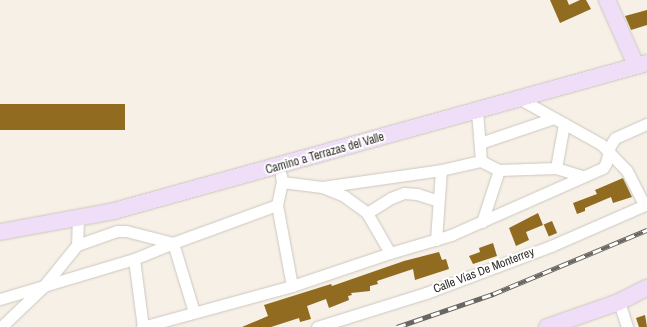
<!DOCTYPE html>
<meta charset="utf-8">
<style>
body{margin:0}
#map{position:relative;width:647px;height:327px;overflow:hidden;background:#f6f0e7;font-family:"Archivo Narrow",sans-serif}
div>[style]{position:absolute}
.building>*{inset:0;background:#906b20;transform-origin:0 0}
.roads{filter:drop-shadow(0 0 1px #ccc7be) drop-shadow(0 0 1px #ccc7be)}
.street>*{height:11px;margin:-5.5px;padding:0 5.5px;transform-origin:5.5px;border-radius:5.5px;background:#fff}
.secondary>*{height:16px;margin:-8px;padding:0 8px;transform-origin:8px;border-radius:8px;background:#f0ddf8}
.rail>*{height:4.5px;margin-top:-2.25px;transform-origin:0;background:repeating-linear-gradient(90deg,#fff 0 9px,#6a6762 0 18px);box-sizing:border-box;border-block:1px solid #6a6762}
span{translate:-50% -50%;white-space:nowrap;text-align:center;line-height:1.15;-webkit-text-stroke:4px #fff;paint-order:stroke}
.street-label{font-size:12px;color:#302e2a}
</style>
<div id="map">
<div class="building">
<i style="clip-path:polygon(550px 0,567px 0,569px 5px,580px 0,586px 0,591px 9px,560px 23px)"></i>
<i style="clip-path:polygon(647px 10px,647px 25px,631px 30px,625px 16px)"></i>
<i style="left:0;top:104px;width:125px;height:26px"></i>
<i style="clip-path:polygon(623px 178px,632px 197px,613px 203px,611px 197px,585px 208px,585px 211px,577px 214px,573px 203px,597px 194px,595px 190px)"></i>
<i style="clip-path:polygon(538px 213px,543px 225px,526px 232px,529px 240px,516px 246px,509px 228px)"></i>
<i style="left:552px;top:221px;width:13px;height:9px;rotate:67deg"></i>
<i style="clip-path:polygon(493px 243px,497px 256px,473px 264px,469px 256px,480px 252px,479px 248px)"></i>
<i style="clip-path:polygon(439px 252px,442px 260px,446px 259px,449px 269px,415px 280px,413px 269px,377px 281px,378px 284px,370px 286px,370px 291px,351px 293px,352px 295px,348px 296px,349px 300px,329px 308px,326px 299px,307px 306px,311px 319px,300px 322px,299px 318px,271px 327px,242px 327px,268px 316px,264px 305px,331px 284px,332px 286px,404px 261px)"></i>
<i style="clip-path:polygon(645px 315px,647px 327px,639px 327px,636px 318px)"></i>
</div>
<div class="roads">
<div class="street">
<i style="left:520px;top:99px;width:93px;rotate:29.1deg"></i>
<i style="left:601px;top:144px;width:37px;rotate:46deg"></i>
<i style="left:627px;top:171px;width:38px;rotate:63deg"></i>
<i style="left:477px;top:111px;width:50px;rotate:85.4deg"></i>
<i style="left:481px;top:161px;width:20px;rotate:27deg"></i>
<i style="left:499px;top:170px;width:57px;rotate:-2deg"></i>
<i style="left:556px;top:168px;width:27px;rotate:17deg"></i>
<i style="left:480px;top:143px;width:78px;rotate:-18.7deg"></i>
<i style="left:556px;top:168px;width:45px;rotate:-79.7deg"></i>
<i style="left:281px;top:175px;width:7px;rotate:82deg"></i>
<i style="left:282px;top:182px;width:40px;rotate:7.1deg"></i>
<i style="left:322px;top:187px;width:120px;rotate:-8.1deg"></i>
<i style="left:441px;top:170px;width:41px;rotate:-12.7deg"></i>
<i style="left:322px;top:187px;width:24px;rotate:22deg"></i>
<i style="left:344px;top:196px;width:29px;rotate:36deg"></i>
<i style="left:367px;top:213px;width:46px;rotate:60.1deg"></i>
<i style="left:277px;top:205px;width:82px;rotate:79.5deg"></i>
<i style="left:367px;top:213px;width:28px;rotate:-32deg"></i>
<i style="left:391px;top:198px;width:14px;rotate:-21deg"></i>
<i style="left:404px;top:193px;width:13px;rotate:4deg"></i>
<i style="left:417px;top:194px;width:22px;rotate:18deg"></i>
<i style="left:78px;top:218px;width:27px;rotate:92deg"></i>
<i style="left:77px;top:245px;width:42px;rotate:-19.3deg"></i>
<i style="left:117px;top:231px;width:9px"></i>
<i style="left:126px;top:231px;width:49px;rotate:14.3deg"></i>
<i style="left:173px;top:243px;width:111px;rotate:-20.1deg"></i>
<i style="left:277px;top:205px;width:24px;rotate:-78deg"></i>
<i style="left:482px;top:222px;width:55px;rotate:-71.9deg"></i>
<i style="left:436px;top:240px;width:70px;rotate:-85.9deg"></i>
<i style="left:134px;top:259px;width:69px;rotate:82.5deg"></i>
<i style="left:0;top:299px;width:140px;rotate:-16.6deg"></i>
<i style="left:134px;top:259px;width:42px;rotate:-22.3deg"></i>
<i style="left:173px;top:243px;width:72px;rotate:73.1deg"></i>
<i style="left:619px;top:302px;width:26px;rotate:72deg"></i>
<i style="left:1px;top:327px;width:58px;rotate:-43.6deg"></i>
<i style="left:43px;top:287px;width:54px;rotate:-51deg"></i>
<i style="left:142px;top:327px;width:156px;rotate:-15.3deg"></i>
<i style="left:292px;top:286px;width:103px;rotate:-18.6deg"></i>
<i style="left:390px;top:253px;width:64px;rotate:-16.4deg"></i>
<i style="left:451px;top:235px;width:166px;rotate:-23.8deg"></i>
<i style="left:603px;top:168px;width:6px;rotate:-59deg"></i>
<i style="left:606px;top:163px;width:17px;rotate:-77deg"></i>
<i style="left:610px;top:146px;width:9px;rotate:-58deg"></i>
<i style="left:615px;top:138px;width:35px;rotate:-24deg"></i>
<i style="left:317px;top:327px;width:114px;rotate:-17.3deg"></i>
<i style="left:426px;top:293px;width:134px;rotate:-20.6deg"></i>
<i style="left:551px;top:246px;width:105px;rotate:-23.6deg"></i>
</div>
<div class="secondary">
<i style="left:607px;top:0;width:71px;rotate:66deg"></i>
<i style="left:0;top:232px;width:116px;rotate:-10.4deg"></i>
<i style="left:114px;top:211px;width:553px;rotate:-15.52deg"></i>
<i style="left:547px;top:327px;width:76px;rotate:-19.1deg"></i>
<i style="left:619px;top:302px;width:31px;rotate:-27deg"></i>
</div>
</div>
<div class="rail">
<i style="left:397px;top:327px;width:102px;rotate:-19deg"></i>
<i style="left:493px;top:294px;width:167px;rotate:-22.6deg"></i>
</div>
<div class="street-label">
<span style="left:325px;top:154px;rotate:-16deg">Camino a Terrazas del Valle</span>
<span style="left:484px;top:271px;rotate:-21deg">Calle Vías De Monterrey</span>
</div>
</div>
